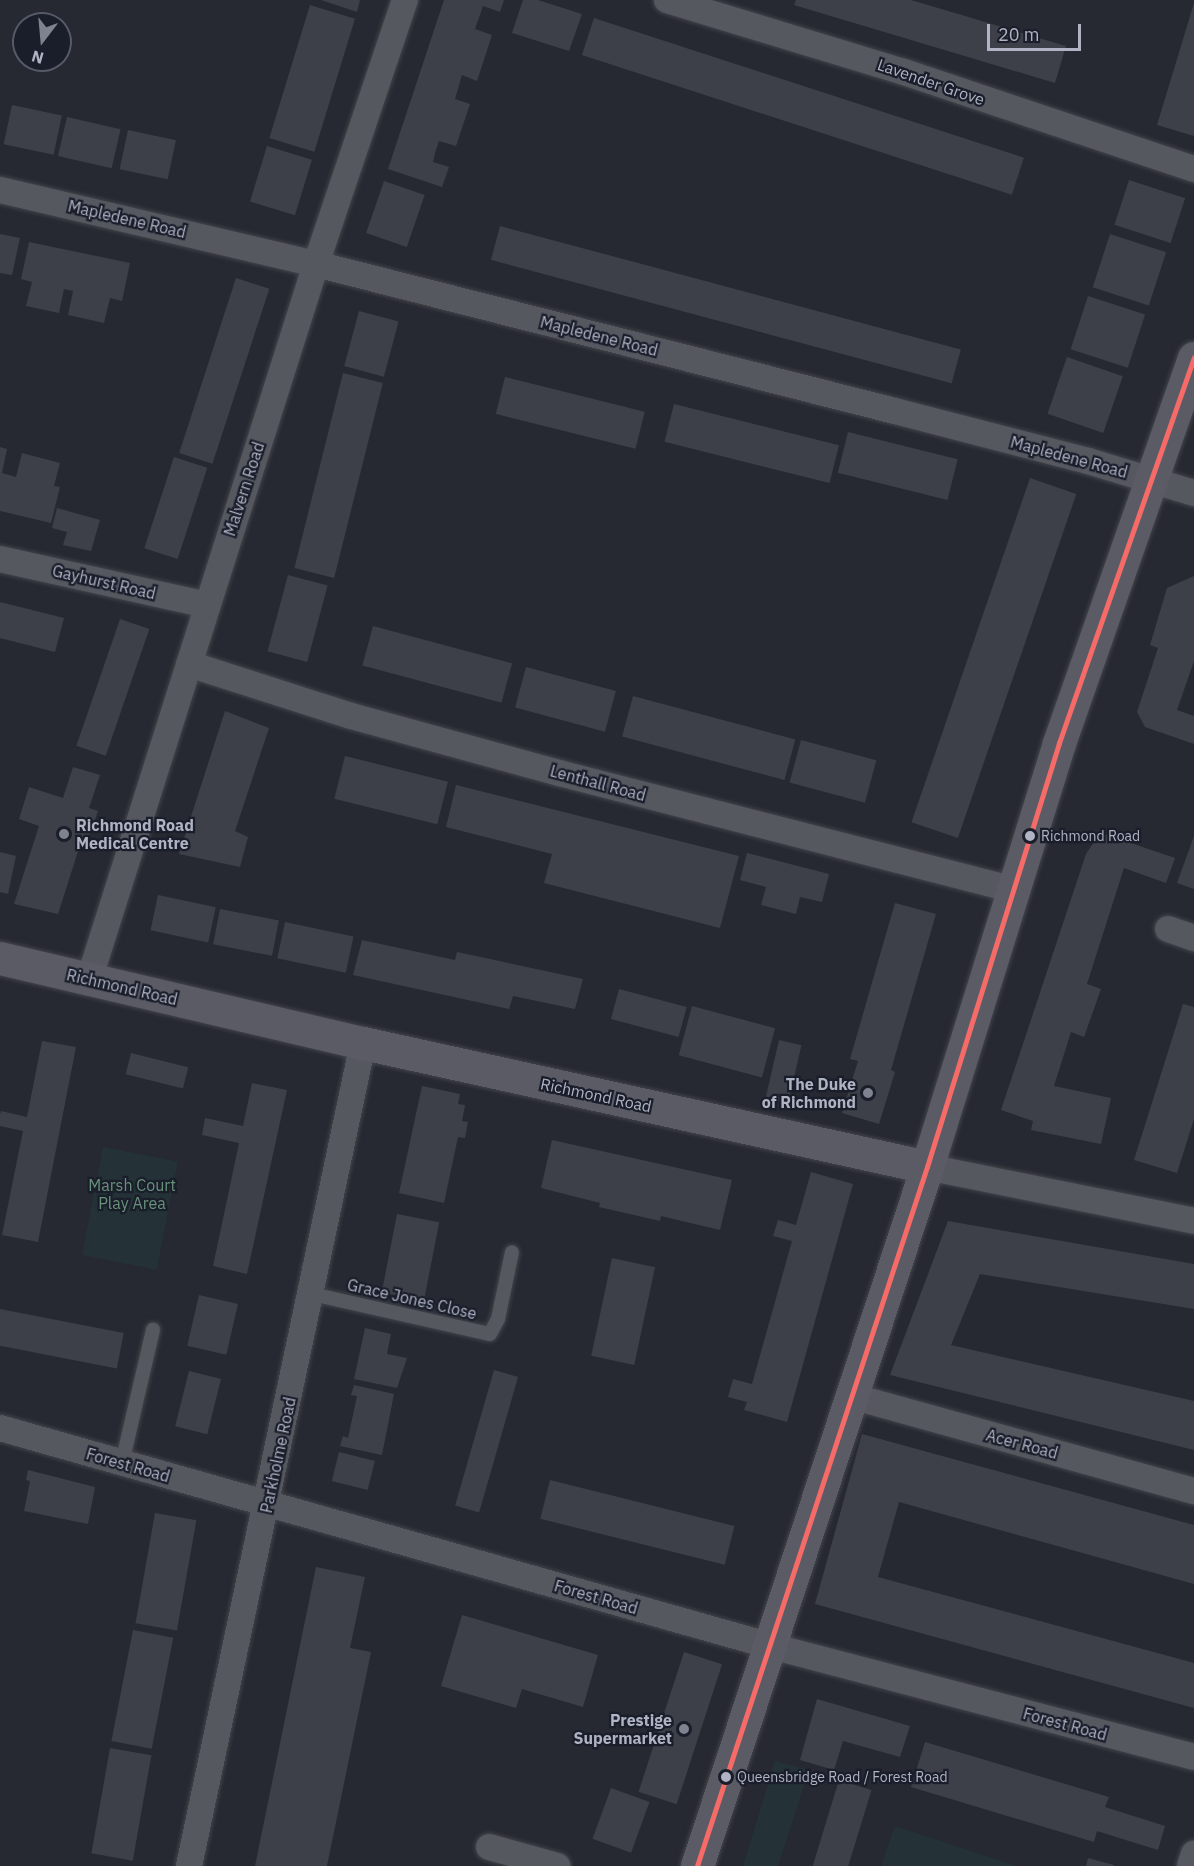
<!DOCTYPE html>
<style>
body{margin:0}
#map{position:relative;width:1194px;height:1866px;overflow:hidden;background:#262931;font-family:"IBM Plex Sans",sans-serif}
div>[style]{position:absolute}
.green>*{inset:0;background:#243237;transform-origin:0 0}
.building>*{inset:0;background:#3d4048;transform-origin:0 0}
.roads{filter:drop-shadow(0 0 2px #42444a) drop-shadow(0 0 2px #42444a)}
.lane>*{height:14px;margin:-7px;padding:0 7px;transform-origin:7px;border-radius:7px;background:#565860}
.street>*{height:26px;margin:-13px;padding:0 13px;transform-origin:13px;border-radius:13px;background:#565860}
.secondary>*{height:33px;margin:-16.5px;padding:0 16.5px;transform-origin:16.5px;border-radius:16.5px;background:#5a5b64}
.bus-1>*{height:4.5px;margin:-2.25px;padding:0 2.25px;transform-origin:2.25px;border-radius:2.25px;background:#f66b68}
.dots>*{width:16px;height:16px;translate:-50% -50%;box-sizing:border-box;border:3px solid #1a1e2b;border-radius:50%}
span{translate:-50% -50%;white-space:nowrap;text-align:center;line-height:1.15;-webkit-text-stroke:4.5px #1a1e2b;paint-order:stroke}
.bus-label{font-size:14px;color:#afb3c3}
.left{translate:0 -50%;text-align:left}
.street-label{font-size:16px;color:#afb3c3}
.poi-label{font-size:16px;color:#afb3c3;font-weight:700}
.right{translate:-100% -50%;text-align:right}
.park-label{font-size:16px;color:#68927a}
.north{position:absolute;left:12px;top:12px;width:60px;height:60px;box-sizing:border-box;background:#1a1e2b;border:2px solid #565a68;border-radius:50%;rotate:196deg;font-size:16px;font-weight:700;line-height:24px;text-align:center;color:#afb3c3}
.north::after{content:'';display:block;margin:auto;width:21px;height:27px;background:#7f8390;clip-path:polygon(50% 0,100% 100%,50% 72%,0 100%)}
.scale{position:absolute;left:987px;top:24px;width:94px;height:27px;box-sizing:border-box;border:3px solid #afb3c3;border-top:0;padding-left:8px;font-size:18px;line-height:21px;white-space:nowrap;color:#afb3c3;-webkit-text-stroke:4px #1a1e2b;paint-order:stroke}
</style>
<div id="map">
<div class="green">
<i style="left:103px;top:1147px;width:76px;height:110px;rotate:11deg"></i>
<i style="clip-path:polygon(775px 1761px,809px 1770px,778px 1866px,743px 1866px)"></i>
<i style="clip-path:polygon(895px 1826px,1016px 1866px,881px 1866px)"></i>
</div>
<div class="building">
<i style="clip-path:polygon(321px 0,360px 0,357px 12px)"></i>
<i style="clip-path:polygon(444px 0,504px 0,500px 12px,483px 6px,475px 29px,492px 35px,477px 81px,462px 75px,455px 99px,470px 104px,456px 146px,439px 141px,435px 153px,433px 162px,449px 167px,442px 187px,388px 169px)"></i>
<i style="clip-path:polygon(523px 0,538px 0,582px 14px,569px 51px,512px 33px)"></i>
<i style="clip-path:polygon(796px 0,911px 0,1066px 46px,1055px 83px,794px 5px)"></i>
<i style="clip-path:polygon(1194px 3px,1194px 136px,1157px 125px)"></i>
<i style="left:310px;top:5px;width:47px;height:139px;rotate:17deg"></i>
<i style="left:594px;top:18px;width:452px;height:39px;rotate:18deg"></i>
<i style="left:12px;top:105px;width:51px;height:40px;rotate:12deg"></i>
<i style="left:67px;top:117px;width:55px;height:40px;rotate:13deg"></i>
<i style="left:128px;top:130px;width:49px;height:40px;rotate:12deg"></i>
<i style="left:267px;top:146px;width:47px;height:58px;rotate:17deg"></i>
<i style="left:1129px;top:180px;width:59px;height:47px;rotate:18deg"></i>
<i style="left:384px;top:181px;width:43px;height:55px;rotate:19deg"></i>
<i style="left:500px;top:226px;width:477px;height:35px;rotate:15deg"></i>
<i style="clip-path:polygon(0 234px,20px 238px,12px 275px,0 273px)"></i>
<i style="left:1110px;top:234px;width:59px;height:56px;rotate:18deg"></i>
<i style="clip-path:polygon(29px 242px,130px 263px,122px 301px,110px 298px,104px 323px,68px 315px,73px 291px,64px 289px,59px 313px,26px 306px,32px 282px,21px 279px)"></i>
<i style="left:236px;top:278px;width:35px;height:184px;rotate:18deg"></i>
<i style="left:1088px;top:296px;width:60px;height:56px;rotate:18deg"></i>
<i style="left:359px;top:311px;width:41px;height:57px;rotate:15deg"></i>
<i style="left:1067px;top:357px;width:59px;height:60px;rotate:19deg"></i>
<i style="left:343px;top:373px;width:41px;height:201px;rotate:14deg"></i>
<i style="left:505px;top:377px;width:144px;height:38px;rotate:14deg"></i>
<i style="left:674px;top:404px;width:170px;height:39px;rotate:14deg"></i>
<i style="left:848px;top:432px;width:113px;height:42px;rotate:14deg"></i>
<i style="clip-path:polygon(0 447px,7px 449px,2px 473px,16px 477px,22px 453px,60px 463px,54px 486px,60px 487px,51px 523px,0 511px)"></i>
<i style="left:174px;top:457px;width:35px;height:96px;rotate:18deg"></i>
<i style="left:1030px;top:478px;width:49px;height:364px;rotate:19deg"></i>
<i style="clip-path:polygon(57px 508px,100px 520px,91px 551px,63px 545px,67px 532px,52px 528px)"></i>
<i style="left:288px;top:575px;width:41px;height:79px;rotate:15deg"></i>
<i style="clip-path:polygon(1194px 576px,1194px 661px,1177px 710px,1194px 716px,1194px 744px,1145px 727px,1137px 712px,1158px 648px,1150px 645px,1167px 588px)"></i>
<i style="clip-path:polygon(0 602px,64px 618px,55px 652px,0 638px)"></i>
<i style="left:120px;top:619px;width:31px;height:134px;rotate:19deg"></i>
<i style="left:373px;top:626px;width:144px;height:41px;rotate:15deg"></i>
<i style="left:526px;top:667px;width:93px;height:42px;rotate:15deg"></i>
<i style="left:633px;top:696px;width:168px;height:42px;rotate:15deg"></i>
<i style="clip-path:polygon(225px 711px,269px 728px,235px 831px,248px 837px,240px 867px,179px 854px)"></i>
<i style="left:801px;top:740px;width:78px;height:44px;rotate:15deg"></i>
<i style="left:345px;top:756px;width:106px;height:44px;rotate:14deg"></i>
<i style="clip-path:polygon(73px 767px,100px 775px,89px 808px,98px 811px,87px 843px,81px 842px,58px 914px,14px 904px,39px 826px,19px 819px,29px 787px,63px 798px)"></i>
<i style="clip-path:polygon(456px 785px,739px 856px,720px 928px,544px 883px,552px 854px,446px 827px)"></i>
<i style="clip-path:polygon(1107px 835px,1175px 858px,1166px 883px,1124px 868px,1087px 984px,1101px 989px,1084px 1037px,1071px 1032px,1054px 1086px,1111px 1098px,1101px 1144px,1031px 1130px,1033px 1121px,1001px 1110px,1086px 854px,1098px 836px)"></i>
<i style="clip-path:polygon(1194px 836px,1194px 889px,1177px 883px)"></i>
<i style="clip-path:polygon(0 852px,16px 856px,8px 894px,0 892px)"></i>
<i style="clip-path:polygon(747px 853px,829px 874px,822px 902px,800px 897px,796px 914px,761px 905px,766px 887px,740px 880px)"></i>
<i style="left:158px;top:895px;width:59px;height:36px;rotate:12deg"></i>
<i style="clip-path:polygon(895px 903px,936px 914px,891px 1070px,895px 1072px,879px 1124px,842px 1113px,858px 1061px,850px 1059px)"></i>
<i style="left:220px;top:909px;width:60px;height:36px;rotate:11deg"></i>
<i style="left:285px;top:922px;width:70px;height:37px;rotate:12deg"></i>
<i style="clip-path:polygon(362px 940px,455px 960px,457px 952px,583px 979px,575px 1009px,513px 996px,509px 1009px,353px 975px)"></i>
<i style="left:619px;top:989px;width:70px;height:31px;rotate:15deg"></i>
<i style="clip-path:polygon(1183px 1004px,1194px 1007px,1194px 1119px,1177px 1173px,1134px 1160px)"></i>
<i style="left:692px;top:1006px;width:86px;height:51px;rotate:15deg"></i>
<i style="left:779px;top:1040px;width:23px;height:61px;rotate:13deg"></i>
<i style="clip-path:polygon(42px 1041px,76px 1047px,38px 1242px,2px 1235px,23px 1131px,0 1126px,0 1115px,1px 1111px,27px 1117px)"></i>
<i style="left:131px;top:1053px;width:59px;height:22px;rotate:14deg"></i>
<i style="clip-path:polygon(252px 1083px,287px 1090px,247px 1274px,213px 1266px,239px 1143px,202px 1135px,205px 1118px,243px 1126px)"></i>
<i style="clip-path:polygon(422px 1086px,460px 1094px,458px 1104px,465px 1105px,462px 1121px,468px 1122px,465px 1138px,458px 1137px,444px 1203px,399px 1193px)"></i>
<i style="clip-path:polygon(552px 1140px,732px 1180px,720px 1230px,661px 1216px,660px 1221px,599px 1207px,600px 1203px,541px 1188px)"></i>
<i style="clip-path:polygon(811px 1172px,853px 1184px,787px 1422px,744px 1410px,747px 1402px,728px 1397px,733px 1379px,752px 1384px,792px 1241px,773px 1236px,778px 1220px,796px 1225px)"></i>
<i style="left:397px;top:1214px;width:43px;height:80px;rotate:11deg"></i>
<i style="clip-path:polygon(948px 1221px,1194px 1264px,1194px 1309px,980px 1274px,951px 1345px,1194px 1401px,1194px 1450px,890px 1375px)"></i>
<i style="left:612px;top:1258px;width:44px;height:100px;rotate:12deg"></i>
<i style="left:199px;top:1295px;width:40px;height:52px;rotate:13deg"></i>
<i style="left:0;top:1309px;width:126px;height:36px;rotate:11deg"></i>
<i style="clip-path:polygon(365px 1328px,391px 1334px,387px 1354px,407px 1358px,397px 1388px,354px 1379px)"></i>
<i style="left:494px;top:1370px;width:25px;height:141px;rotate:16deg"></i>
<i style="left:189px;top:1371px;width:33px;height:57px;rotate:14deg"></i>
<i style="clip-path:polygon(354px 1385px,394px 1394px,382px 1455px,340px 1446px,343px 1436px,348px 1438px,357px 1396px,351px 1395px)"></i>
<i style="clip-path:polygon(862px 1434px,1194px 1525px,1194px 1584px,899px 1502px,878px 1577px,1194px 1663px,1194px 1708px,815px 1604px)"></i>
<i style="left:339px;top:1452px;width:37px;height:30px;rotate:14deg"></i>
<i style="clip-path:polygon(28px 1470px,95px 1487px,88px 1524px,24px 1511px,30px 1481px,26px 1480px)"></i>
<i style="left:550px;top:1480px;width:190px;height:40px;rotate:14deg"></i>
<i style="left:155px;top:1513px;width:42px;height:112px;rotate:10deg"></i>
<i style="clip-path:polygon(316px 1567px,365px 1577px,350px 1648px,371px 1652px,327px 1866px,255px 1866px)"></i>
<i style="clip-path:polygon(462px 1615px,598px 1655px,583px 1707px,522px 1689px,516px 1708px,441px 1686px)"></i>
<i style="left:133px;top:1630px;width:41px;height:113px;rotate:11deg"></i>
<i style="left:684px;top:1652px;width:40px;height:147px;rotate:18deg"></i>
<i style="clip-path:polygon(817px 1699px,910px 1726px,900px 1757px,843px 1741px,834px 1770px,800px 1760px)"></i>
<i style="clip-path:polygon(925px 1742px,1109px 1797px,1105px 1807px,1165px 1826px,1158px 1850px,1097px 1831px,1094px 1842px,911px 1787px)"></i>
<i style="left:110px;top:1748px;width:42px;height:107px;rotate:10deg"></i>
<i style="left:839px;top:1780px;width:34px;height:90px;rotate:17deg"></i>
<i style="left:611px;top:1788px;width:41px;height:54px;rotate:20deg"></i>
<i style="clip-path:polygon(1088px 1858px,1114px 1865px,1114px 1866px,1086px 1866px)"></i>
</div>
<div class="roads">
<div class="lane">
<i style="left:312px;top:1294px;width:182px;rotate:12.7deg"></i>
<i style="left:490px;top:1334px;width:17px;rotate:-62deg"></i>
<i style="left:498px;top:1319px;width:68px;rotate:-78.2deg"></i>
<i style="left:122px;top:1463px;width:137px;rotate:-76.9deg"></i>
</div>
<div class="street">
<i style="left:667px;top:0;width:248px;rotate:16.9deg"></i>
<i style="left:904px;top:72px;width:306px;rotate:18.5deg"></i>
<i style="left:0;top:190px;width:325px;rotate:13.2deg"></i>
<i style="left:316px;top:264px;width:597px;rotate:14.25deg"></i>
<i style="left:895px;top:411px;width:199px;rotate:14.5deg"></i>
<i style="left:1088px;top:461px;width:111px;rotate:16.8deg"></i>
<i style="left:0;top:559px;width:212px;rotate:12.5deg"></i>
<i style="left:189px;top:664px;width:170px;rotate:17.8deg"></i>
<i style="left:351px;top:716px;width:216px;rotate:15.3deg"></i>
<i style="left:559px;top:773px;width:467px;rotate:14.4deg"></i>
<i style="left:1168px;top:929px;width:28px;rotate:19deg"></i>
<i style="left:89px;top:980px;width:751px;rotate:-72.41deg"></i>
<i style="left:316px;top:264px;width:279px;rotate:-71.4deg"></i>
<i style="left:927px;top:1167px;width:272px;rotate:11.4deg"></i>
<i style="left:851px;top:1396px;width:356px;rotate:15.5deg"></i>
<i style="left:0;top:1428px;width:801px;rotate:15.79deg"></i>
<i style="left:771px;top:1646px;width:437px;rotate:14.7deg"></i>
<i style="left:489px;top:1847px;width:71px;rotate:15.6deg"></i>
<i style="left:189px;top:1866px;width:841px;rotate:-78.06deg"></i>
<i style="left:1190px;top:1866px;width:13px;rotate:-72deg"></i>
</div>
<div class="secondary">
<i style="left:0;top:958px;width:373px;rotate:13.2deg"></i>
<i style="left:363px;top:1043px;width:577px;rotate:12.4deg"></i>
<i style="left:697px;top:1866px;width:736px;rotate:-71.79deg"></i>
<i style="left:927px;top:1167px;width:444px;rotate:-72.7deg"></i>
<i style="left:1059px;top:743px;width:408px;rotate:-70.7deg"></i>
</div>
</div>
<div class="bus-1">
<i style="left:697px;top:1866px;width:736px;rotate:-71.79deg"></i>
<i style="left:927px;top:1167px;width:444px;rotate:-72.7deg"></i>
<i style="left:1059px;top:743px;width:408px;rotate:-70.7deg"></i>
</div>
<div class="dots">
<i style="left:64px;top:834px;background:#7f8390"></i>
<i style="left:1030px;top:836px;background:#afb3c3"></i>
<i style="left:868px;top:1093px;background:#7f8390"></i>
<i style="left:684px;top:1729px;background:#7f8390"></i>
<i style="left:726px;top:1777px;background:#afb3c3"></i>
</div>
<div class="bus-label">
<span class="left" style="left:1041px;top:836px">Richmond Road</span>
<span class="left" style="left:737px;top:1777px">Queensbridge Road / Forest Road</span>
</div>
<div class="street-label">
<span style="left:931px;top:82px;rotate:19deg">Lavender Grove</span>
<span style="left:127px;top:219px;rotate:13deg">Mapledene Road</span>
<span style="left:599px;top:336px;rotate:14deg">Mapledene Road</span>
<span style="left:1069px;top:457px;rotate:15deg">Mapledene Road</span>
<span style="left:244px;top:489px;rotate:-72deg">Malvern Road</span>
<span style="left:104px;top:582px;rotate:13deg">Gayhurst Road</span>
<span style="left:598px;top:783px;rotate:15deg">Lenthall Road</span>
<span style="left:122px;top:987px;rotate:13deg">Richmond Road</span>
<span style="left:596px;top:1095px;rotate:12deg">Richmond Road</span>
<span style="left:412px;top:1299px;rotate:13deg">Grace Jones Close</span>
<span style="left:1022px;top:1444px;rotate:15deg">Acer Road</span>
<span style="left:278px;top:1455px;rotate:-78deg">Parkholme Road</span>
<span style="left:128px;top:1465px;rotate:16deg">Forest Road</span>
<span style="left:596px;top:1597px;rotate:16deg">Forest Road</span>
<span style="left:1065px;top:1724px;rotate:15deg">Forest Road</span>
</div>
<div class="poi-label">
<span class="left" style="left:76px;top:834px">Richmond Road<br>Medical Centre</span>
<span class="right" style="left:856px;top:1093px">The Duke<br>of Richmond</span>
<span class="right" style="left:672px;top:1729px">Prestige<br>Supermarket</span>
</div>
<div class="park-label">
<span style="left:132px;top:1194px">Marsh Court<br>Play Area</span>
</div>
<div class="north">N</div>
<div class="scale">20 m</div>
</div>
